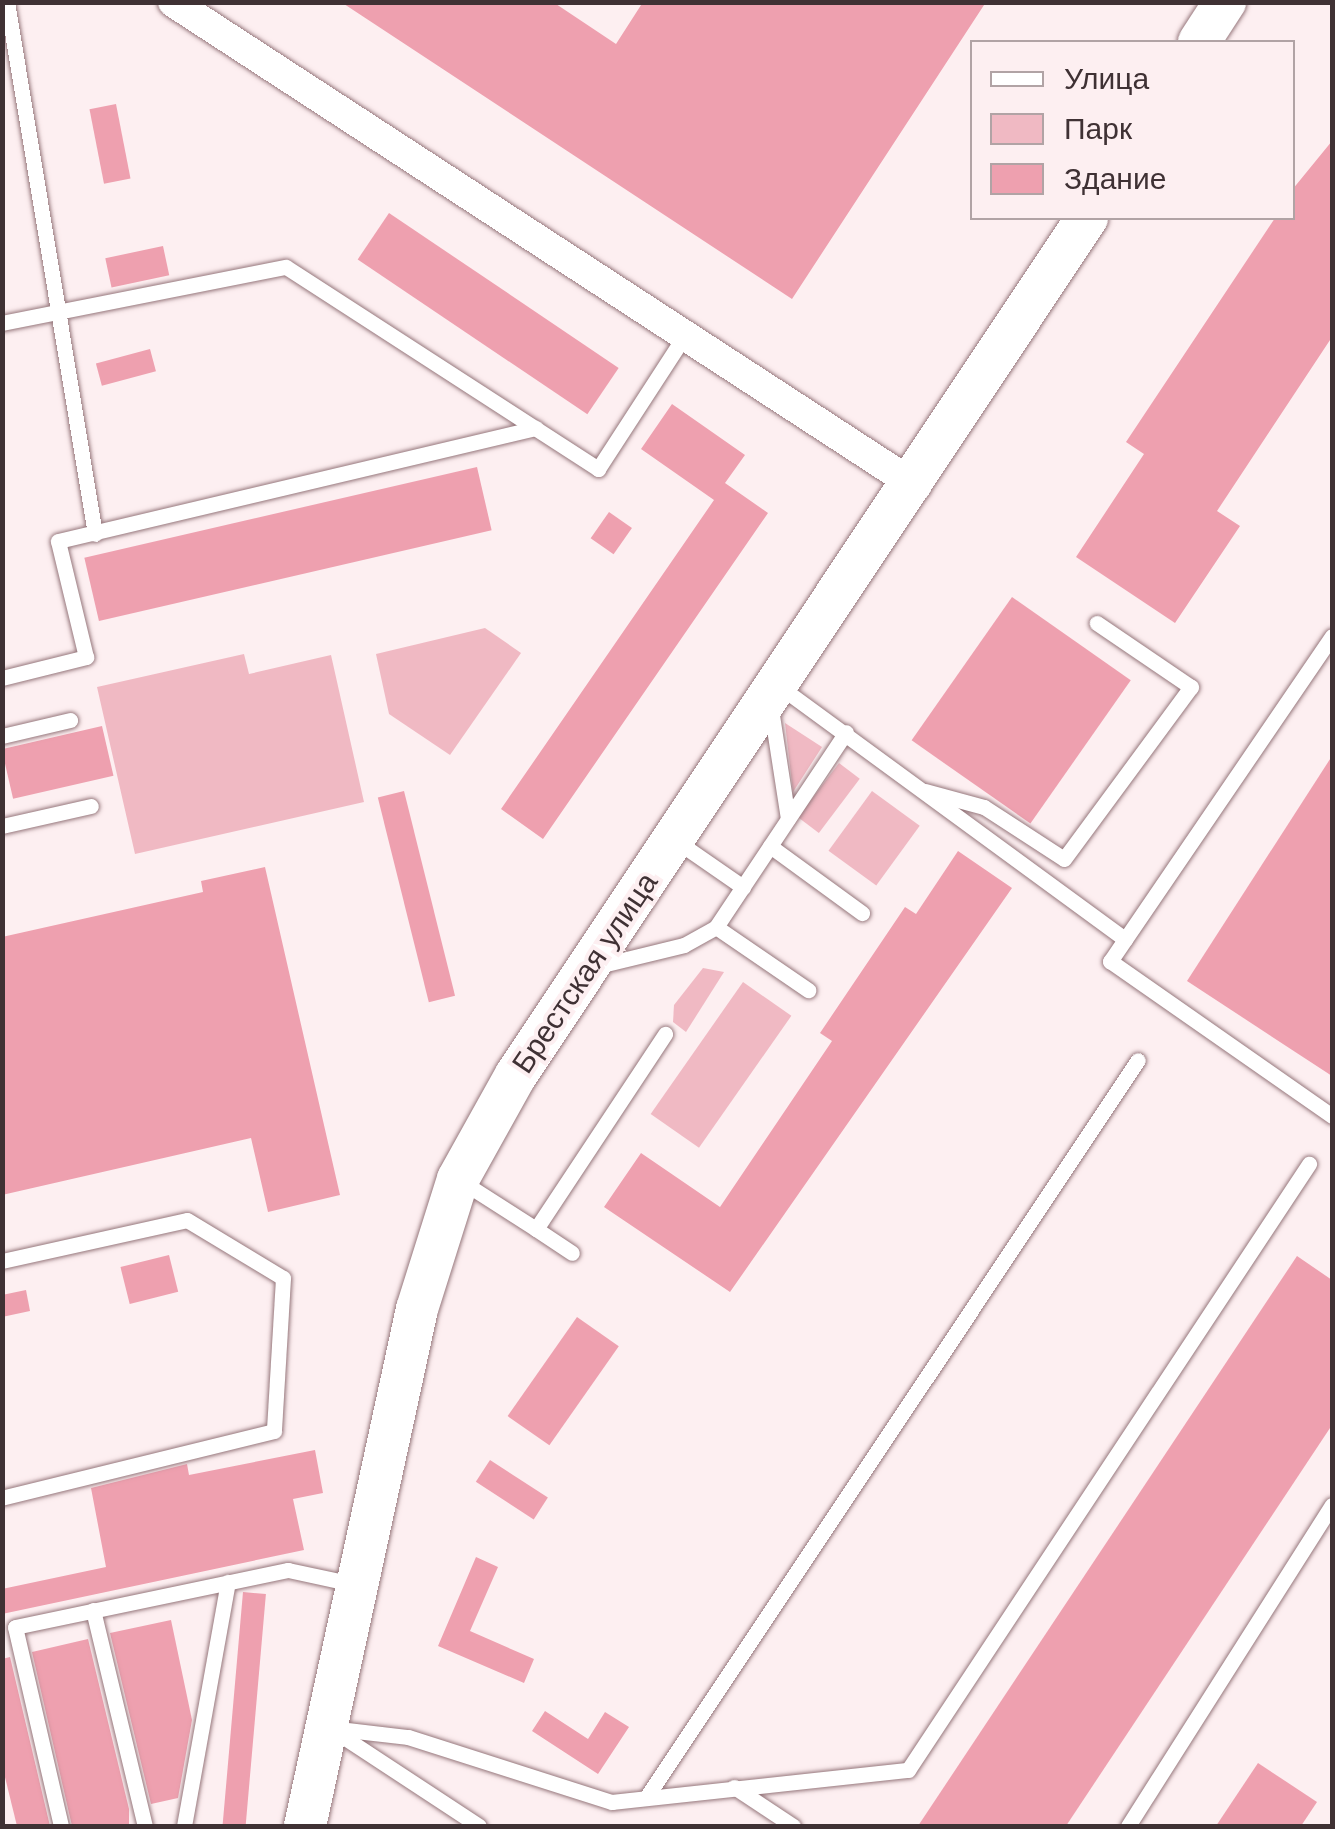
<!DOCTYPE html>
<meta charset="utf-8">
<style>
body{margin:0}
#map{position:relative;width:1335px;height:1829px;overflow:hidden;background:#fdeff1;font-family:Arial,sans-serif}
div>[style]{position:absolute}
.green>*{inset:0;background:#f0b9c3;transform-origin:0 0}
.building>*{inset:0;background:#eea0af;transform-origin:0 0}
.roads{filter:drop-shadow(0 0 2px #96777c) drop-shadow(0 0 2px #96777c)}
.lane>*{height:15px;margin:-7.5px;padding:0 7.5px;transform-origin:7.5px;border-radius:7.5px;background:#fff}
.street>*{height:30px;margin:-15px;padding:0 15px;transform-origin:15px;border-radius:15px;background:#fff}
.secondary>*{height:42px;margin:-21px;padding:0 21px;transform-origin:21px;border-radius:21px;background:#fff}
span{translate:-50% -50%;white-space:nowrap;text-align:center;line-height:1.15;-webkit-text-stroke:8px #fdeff1;paint-order:stroke}
.street-label{font-size:30px;color:#3f3134}
.frame{position:absolute;inset:0;border:5px solid #3f3134;pointer-events:none}
.legend{position:absolute;left:970px;top:40px;width:325px;height:180px;box-sizing:border-box;background:#fdeff1;border:2px solid #b1a3a5;margin:0;padding:12px 18px;list-style:none;font-size:30px;color:#3f3134}
.legend li{display:flex;align-items:center;gap:20px;height:50px}
.legend b{width:50px;border:2px solid #b1a3a5}
</style>
<div id="map">
<div class="green">
<i style="clip-path:polygon(485px 628px,521px 653px,450px 755px,389px 714px,376px 654px)"></i>
<i style="clip-path:polygon(244px 654px,249px 674px,331px 655px,364px 802px,135px 854px,97px 687px)"></i>
<i style="clip-path:polygon(785px 723px,822px 747px,793px 792px)"></i>
<i style="left:839px;top:763px;width:26px;height:68px;rotate:37deg"></i>
<i style="left:872px;top:791px;width:59px;height:74px;rotate:36deg"></i>
<i style="clip-path:polygon(703px 968px,724px 972px,686px 1032px,673px 1022px,674px 1005px)"></i>
<i style="left:743px;top:982px;width:59px;height:161px;rotate:35deg"></i>
</div>
<div class="building">
<i style="clip-path:polygon(341px 2px,553px 2px,616px 44px,643px 2px,986px 2px,792px 299px)"></i>
<i style="left:116px;top:104px;width:76px;height:27px;rotate:79deg"></i>
<i style="clip-path:polygon(1332px 141px,1332px 337px,1217px 511px,1240px 526px,1175px 623px,1076px 557px,1144px 454px,1126px 442px,1275px 218px,1292px 218px,1292px 190px)"></i>
<i style="left:389px;top:213px;width:277px;height:56px;rotate:34deg"></i>
<i style="left:163px;top:246px;width:30px;height:59px;rotate:78deg"></i>
<i style="left:150px;top:349px;width:23px;height:56px;rotate:75deg"></i>
<i style="clip-path:polygon(672px 404px,745px 455px,725px 483px,768px 513px,543px 839px,501px 809px,714px 500px,641px 449px)"></i>
<i style="left:477px;top:467px;width:65px;height:403px;rotate:77deg"></i>
<i style="left:609px;top:512px;width:28px;height:32px;rotate:35deg"></i>
<i style="left:1012px;top:597px;width:145px;height:175px;rotate:35deg"></i>
<i style="left:102px;top:726px;width:51px;height:103px;rotate:77deg"></i>
<i style="clip-path:polygon(1332px 756px,1332px 1076px,1187px 981px)"></i>
<i style="left:404px;top:791px;width:211px;height:27px;rotate:76deg"></i>
<i style="clip-path:polygon(958px 851px,1012px 888px,730px 1292px,604px 1207px,641px 1153px,720px 1207px,832px 1041px,820px 1033px,905px 907px,916px 914px)"></i>
<i style="clip-path:polygon(265px 867px,340px 1195px,268px 1212px,251px 1138px,2px 1195px,2px 937px,203px 892px,201px 881px)"></i>
<i style="left:169px;top:1255px;width:38px;height:50px;rotate:76deg"></i>
<i style="clip-path:polygon(1297px 1256px,1332px 1280px,1332px 1425px,1066px 1826px,918px 1826px)"></i>
<i style="clip-path:polygon(26px 1290px,30px 1311px,2px 1317px,2px 1295px)"></i>
<i style="left:577px;top:1317px;width:51px;height:121px;rotate:35deg"></i>
<i style="clip-path:polygon(315px 1450px,323px 1493px,293px 1499px,304px 1550px,2px 1614px,2px 1589px,106px 1567px,91px 1488px,187px 1464px,189px 1475px)"></i>
<i style="left:490px;top:1460px;width:69px;height:26px;rotate:33deg"></i>
<i style="clip-path:polygon(476px 1557px,498px 1567px,470px 1631px,534px 1659px,524px 1683px,438px 1646px)"></i>
<i style="left:243px;top:1592px;width:23px;height:237px;rotate:5deg"></i>
<i style="clip-path:polygon(171px 1620px,192px 1720px,178px 1798px,151px 1804px,110px 1633px)"></i>
<i style="clip-path:polygon(88px 1639px,129px 1809px,129px 1826px,72px 1826px,32px 1652px)"></i>
<i style="clip-path:polygon(10px 1657px,50px 1826px,17px 1826px,2px 1765px,2px 1659px)"></i>
<i style="clip-path:polygon(545px 1711px,588px 1739px,605px 1712px,629px 1727px,598px 1774px,532px 1731px)"></i>
<i style="clip-path:polygon(1258px 1763px,1317px 1802px,1301px 1826px,1216px 1826px)"></i>
</div>
<div class="roads">
<div class="lane">
<i style="left:7px;top:2px;width:539px;rotate:80.61deg"></i>
<i style="left:2px;top:323px;width:289px;rotate:-11.2deg"></i>
<i style="left:286px;top:267px;width:372px;rotate:32.9deg"></i>
<i style="left:598px;top:469px;width:156px;rotate:-57deg"></i>
<i style="left:1332px;top:636px;width:394px;rotate:124.3deg"></i>
<i style="left:1110px;top:961px;width:271px;rotate:34.9deg"></i>
<i style="left:2px;top:678px;width:87px;rotate:-14deg"></i>
<i style="left:86px;top:657px;width:119px;rotate:-103.6deg"></i>
<i style="left:58px;top:541px;width:491px;rotate:-13.3deg"></i>
<i style="left:779px;top:686px;width:429px;rotate:36.2deg"></i>
<i style="left:771px;top:709px;width:111px;rotate:81.2deg"></i>
<i style="left:2px;top:736px;width:70px;rotate:-13.2deg"></i>
<i style="left:925px;top:791px;width:61px;rotate:15.2deg"></i>
<i style="left:984px;top:807px;width:95px;rotate:33deg"></i>
<i style="left:1064px;top:859px;width:214px;rotate:-53.6deg"></i>
<i style="left:1191px;top:687px;width:114px;rotate:-145.8deg"></i>
<i style="left:2px;top:826px;width:91px;rotate:-12.7deg"></i>
<i style="left:675px;top:840px;width:83px;rotate:34.7deg"></i>
<i style="left:770px;top:846px;width:114px;rotate:36.1deg"></i>
<i style="left:716px;top:927px;width:112px;rotate:34.4deg"></i>
<i style="left:602px;top:965px;width:84px;rotate:-13.7deg"></i>
<i style="left:684px;top:945px;width:37px;rotate:-29deg"></i>
<i style="left:716px;top:927px;width:234px;rotate:-56.3deg"></i>
<i style="left:461px;top:1181px;width:89px;rotate:32.6deg"></i>
<i style="left:536px;top:1229px;width:234px;rotate:-56.5deg"></i>
<i style="left:536px;top:1229px;width:43px;rotate:33.7deg"></i>
<i style="left:2px;top:1261px;width:189px;rotate:-12.5deg"></i>
<i style="left:187px;top:1220px;width:112px;rotate:31.1deg"></i>
<i style="left:283px;top:1278px;width:153px;rotate:93.4deg"></i>
<i style="left:274px;top:1431px;width:280px;rotate:166.2deg"></i>
<i style="left:93px;top:1610px;width:222px;rotate:76.5deg"></i>
<i style="left:734px;top:1787px;width:71px;rotate:33.5deg"></i>
<i style="left:648px;top:1795px;width:883px;rotate:-56.31deg"></i>
<i style="left:61px;top:1826px;width:204px;rotate:-103deg"></i>
<i style="left:15px;top:1627px;width:279px;rotate:-11.8deg"></i>
<i style="left:288px;top:1570px;width:66px;rotate:12.2deg"></i>
<i style="left:184px;top:1826px;width:248px;rotate:-79.8deg"></i>
<i style="left:479px;top:1826px;width:178px;rotate:-146.7deg"></i>
<i style="left:330px;top:1728px;width:79px;rotate:6.6deg"></i>
<i style="left:408px;top:1737px;width:214px;rotate:17.7deg"></i>
<i style="left:612px;top:1802px;width:298px;rotate:-6.2deg"></i>
<i style="left:908px;top:1770px;width:727px;rotate:-56.51deg"></i>
<i style="left:1128px;top:1826px;width:380px;rotate:-57.6deg"></i>
</div>
<div class="street">
<i style="left:173px;top:2px;width:887px;rotate:33.08deg"></i>
</div>
<div class="secondary">
<i style="left:1199px;top:42px;width:48px;rotate:-57deg"></i>
<i style="left:305px;top:1826px;width:529px;rotate:-77.78deg"></i>
<i style="left:417px;top:1309px;width:136px;rotate:-72.5deg"></i>
<i style="left:458px;top:1179px;width:119px;rotate:-60.9deg"></i>
<i style="left:516px;top:1075px;width:1030px;rotate:-56.33deg"></i>
</div>
</div>
<div class="street-label">
<span style="left:585px;top:973px;rotate:-56deg">Брестская улица</span>
</div>
<div class="frame"></div>
<ul class="legend">
<li><b style="height:12px;background:#fff"></b>Улица</li>
<li><b style="height:28px;background:#f0b9c3"></b>Парк</li>
<li><b style="height:28px;background:#eea0af"></b>Здание</li>
</ul>
</div>
